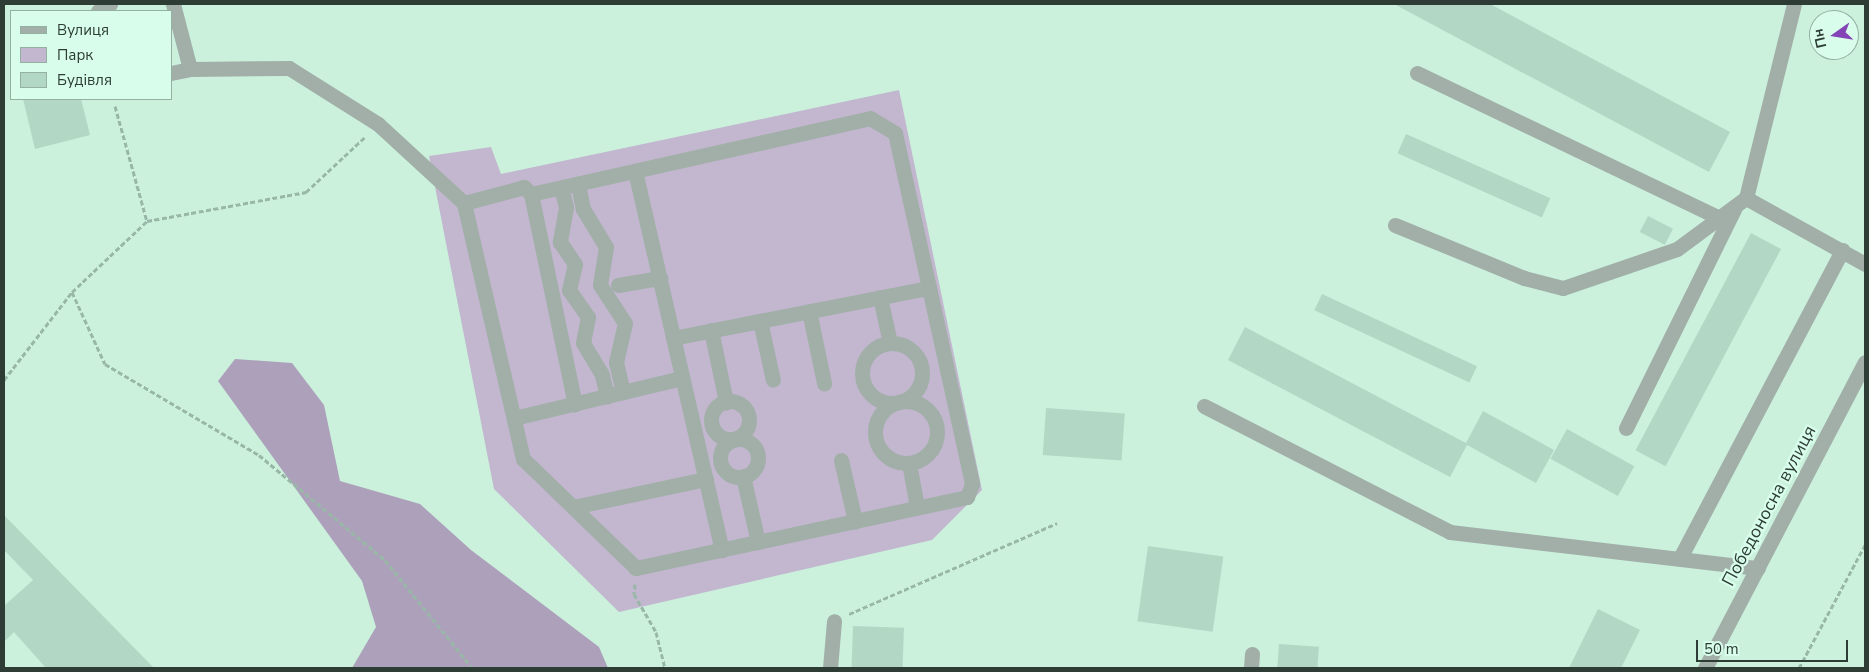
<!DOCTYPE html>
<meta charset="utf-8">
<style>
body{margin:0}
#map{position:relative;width:1869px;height:672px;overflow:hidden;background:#cbf1dd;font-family:"Nunito Sans",sans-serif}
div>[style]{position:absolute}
.green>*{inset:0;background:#c2b7ce}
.forest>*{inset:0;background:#ada0bb}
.building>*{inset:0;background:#b2d7c4;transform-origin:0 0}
.path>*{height:3px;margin-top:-1.5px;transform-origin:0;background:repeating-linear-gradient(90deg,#98b7a7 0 5px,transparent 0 7.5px)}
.minor>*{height:15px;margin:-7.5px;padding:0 7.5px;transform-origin:7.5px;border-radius:7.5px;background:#a1afa8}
.minor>.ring{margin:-7.5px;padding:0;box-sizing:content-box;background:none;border:15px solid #a1afa8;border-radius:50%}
span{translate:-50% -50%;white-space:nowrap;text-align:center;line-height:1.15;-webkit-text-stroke:4.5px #d8feeb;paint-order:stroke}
.street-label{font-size:18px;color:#2d3c35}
.frame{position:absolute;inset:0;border:5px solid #2d3c35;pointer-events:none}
.legend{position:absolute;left:10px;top:10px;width:162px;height:90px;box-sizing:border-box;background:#d8feeb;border:1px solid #94b0a2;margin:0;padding:6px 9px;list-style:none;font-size:15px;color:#2d3c35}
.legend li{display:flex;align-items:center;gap:10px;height:25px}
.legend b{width:25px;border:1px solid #94b0a2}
.north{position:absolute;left:1809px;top:10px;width:50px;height:50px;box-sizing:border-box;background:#d8feeb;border:1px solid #94b0a2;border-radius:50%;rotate:257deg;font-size:14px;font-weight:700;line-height:20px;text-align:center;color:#2d3c35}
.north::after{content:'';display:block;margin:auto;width:18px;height:22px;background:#8443b7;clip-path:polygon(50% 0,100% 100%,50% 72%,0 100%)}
.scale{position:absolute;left:1696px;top:640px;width:152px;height:22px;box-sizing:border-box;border:2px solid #2d3c35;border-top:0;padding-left:6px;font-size:15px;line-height:18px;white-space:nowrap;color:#2d3c35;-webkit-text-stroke:4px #d8feeb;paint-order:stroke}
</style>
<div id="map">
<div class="green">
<i style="clip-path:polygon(899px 90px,982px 490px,932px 540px,619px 612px,494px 489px,429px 156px,491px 147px,501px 174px)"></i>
</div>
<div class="forest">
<i style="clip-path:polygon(235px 359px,292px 363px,324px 405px,340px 481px,420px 504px,471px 550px,599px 647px,608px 668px,352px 668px,376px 627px,362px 581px,218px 381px)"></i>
</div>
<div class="building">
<i style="clip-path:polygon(1394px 4px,1490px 4px,1730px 132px,1709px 172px)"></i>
<i style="clip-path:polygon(23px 99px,81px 99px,90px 135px,35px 149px)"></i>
<i style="left:1406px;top:134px;width:158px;height:21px;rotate:24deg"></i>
<i style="left:1648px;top:216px;width:28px;height:18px;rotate:27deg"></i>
<i style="left:1751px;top:233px;width:34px;height:246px;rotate:28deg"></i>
<i style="left:1322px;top:294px;width:171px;height:18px;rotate:25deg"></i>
<i style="clip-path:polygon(1245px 327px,1466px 443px,1483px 411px,1554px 450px,1536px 483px,1467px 445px,1450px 477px,1228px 360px)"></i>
<i style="left:1046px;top:408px;width:79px;height:47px;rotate:4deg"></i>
<i style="left:1567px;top:429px;width:77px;height:34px;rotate:29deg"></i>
<i style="clip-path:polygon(4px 515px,154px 668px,46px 668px,14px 632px,4px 642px,4px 606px,33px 580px,4px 550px)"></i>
<i style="left:1148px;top:546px;width:76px;height:76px;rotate:8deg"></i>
<i style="clip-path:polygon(1598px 609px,1640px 630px,1621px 668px,1569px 668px)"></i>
<i style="left:853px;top:626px;width:51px;height:42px;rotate:2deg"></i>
<i style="left:1279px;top:644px;width:40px;height:24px;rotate:4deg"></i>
</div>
<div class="path">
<i style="left:115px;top:106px;width:119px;rotate:74.5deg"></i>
<i style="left:72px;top:292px;width:79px;rotate:65.4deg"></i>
<i style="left:105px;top:364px;width:179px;rotate:30.6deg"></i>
<i style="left:259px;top:455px;width:164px;rotate:39.8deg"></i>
<i style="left:385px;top:560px;width:139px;rotate:51.1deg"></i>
<i style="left:4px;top:380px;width:111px;rotate:-52.3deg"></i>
<i style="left:72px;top:292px;width:103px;rotate:-43.4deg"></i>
<i style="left:147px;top:221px;width:162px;rotate:-10.3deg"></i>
<i style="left:306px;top:192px;width:81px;rotate:-43deg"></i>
<i style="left:635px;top:584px;width:10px;rotate:96deg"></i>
<i style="left:634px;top:594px;width:44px;rotate:59.9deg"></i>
<i style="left:656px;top:632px;width:37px;rotate:76deg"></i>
<i style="left:849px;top:614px;width:227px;rotate:-23.6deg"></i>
<i style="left:1799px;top:668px;width:140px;rotate:-61.8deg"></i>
</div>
<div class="minor">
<i style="left:173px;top:4px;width:67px;rotate:75.3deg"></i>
<i style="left:1794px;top:4px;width:200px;rotate:103.9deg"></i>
<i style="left:1746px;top:198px;width:136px;rotate:29deg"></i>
<i style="left:98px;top:11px;width:14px;rotate:-30deg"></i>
<i style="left:171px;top:73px;width:19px;rotate:-12deg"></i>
<i style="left:190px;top:69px;width:99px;rotate:-0.6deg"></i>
<i style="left:289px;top:68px;width:105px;rotate:32.2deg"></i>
<i style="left:378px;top:124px;width:117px;rotate:42.6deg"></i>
<i style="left:1417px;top:73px;width:335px;rotate:25.6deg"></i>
<i style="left:635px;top:171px;width:389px;rotate:77.1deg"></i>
<i style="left:578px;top:184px;width:25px;rotate:79deg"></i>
<i style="left:583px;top:209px;width:44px;rotate:58.8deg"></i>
<i style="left:606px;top:247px;width:38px;rotate:99deg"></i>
<i style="left:600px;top:285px;width:45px;rotate:56.7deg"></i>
<i style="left:625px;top:323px;width:40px;rotate:103deg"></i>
<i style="left:616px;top:362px;width:31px;rotate:77deg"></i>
<i style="left:561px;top:188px;width:20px;rotate:75deg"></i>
<i style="left:566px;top:207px;width:36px;rotate:100deg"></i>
<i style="left:560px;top:242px;width:27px;rotate:56deg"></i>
<i style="left:575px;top:264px;width:27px;rotate:103deg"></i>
<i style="left:569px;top:290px;width:33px;rotate:55deg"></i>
<i style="left:588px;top:317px;width:26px;rotate:101deg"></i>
<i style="left:583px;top:343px;width:37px;rotate:59deg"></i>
<i style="left:602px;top:375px;width:22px;rotate:77deg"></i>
<i style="left:531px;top:194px;width:347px;rotate:-12.6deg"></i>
<i style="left:870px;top:118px;width:29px;rotate:31deg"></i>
<i style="left:895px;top:133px;width:359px;rotate:77.6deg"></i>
<i style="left:972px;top:484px;width:14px;rotate:111deg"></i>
<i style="left:967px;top:497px;width:339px;rotate:167.9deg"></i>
<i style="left:636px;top:568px;width:157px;rotate:-136deg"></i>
<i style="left:523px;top:459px;width:263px;rotate:-103deg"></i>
<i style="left:464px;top:203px;width:62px;rotate:-14.9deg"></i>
<i style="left:524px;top:187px;width:10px;rotate:45deg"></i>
<i style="left:531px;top:194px;width:215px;rotate:78.2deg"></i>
<i style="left:1395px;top:225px;width:139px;rotate:22.3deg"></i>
<i style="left:1524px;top:278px;width:40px;rotate:14.4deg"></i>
<i style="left:1563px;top:288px;width:120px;rotate:-18.9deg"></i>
<i style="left:1677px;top:249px;width:86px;rotate:-36.5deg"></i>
<i style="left:618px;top:285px;width:43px;rotate:-9.5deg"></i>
<i style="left:880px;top:297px;width:47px;rotate:77.7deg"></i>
<i style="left:809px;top:311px;width:74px;rotate:78.2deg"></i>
<i style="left:760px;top:321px;width:60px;rotate:77.6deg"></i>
<i style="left:711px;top:330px;width:74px;rotate:78.2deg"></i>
<i style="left:673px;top:338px;width:261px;rotate:-11.1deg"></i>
<i class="ring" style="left:862px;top:343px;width:45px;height:45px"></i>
<i class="ring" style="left:875px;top:401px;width:47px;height:47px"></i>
<i class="ring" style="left:711px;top:401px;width:23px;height:23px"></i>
<i style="left:1204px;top:406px;width:276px;rotate:27.1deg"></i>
<i style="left:1450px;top:532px;width:310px;rotate:6.7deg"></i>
<i style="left:514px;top:418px;width:173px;rotate:-13.4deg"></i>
<i style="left:1626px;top:428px;width:244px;rotate:-63.7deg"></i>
<i class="ring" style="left:720px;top:439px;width:23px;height:23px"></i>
<i style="left:841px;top:460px;width:63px;rotate:77.1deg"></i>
<i style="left:909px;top:463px;width:45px;rotate:79.7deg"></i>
<i style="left:743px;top:476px;width:68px;rotate:77.2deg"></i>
<i style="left:573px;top:507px;width:136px;rotate:-11.9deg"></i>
<i style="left:1681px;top:556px;width:346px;rotate:-62.2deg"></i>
<i style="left:830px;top:668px;width:47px;rotate:-85.1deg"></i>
<i style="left:1251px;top:668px;width:14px;rotate:-86deg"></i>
<i style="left:1705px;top:668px;width:345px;rotate:-62.4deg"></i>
</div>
<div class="street-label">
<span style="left:1769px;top:506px;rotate:-62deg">Победоносна вулиця</span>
</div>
<div class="frame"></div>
<ul class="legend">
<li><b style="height:6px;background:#a1afa8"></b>Вулиця</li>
<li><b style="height:14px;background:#c2b7ce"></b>Парк</li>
<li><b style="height:14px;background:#b2d7c4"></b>Будівля</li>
</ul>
<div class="north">Пн</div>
<div class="scale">50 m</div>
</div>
